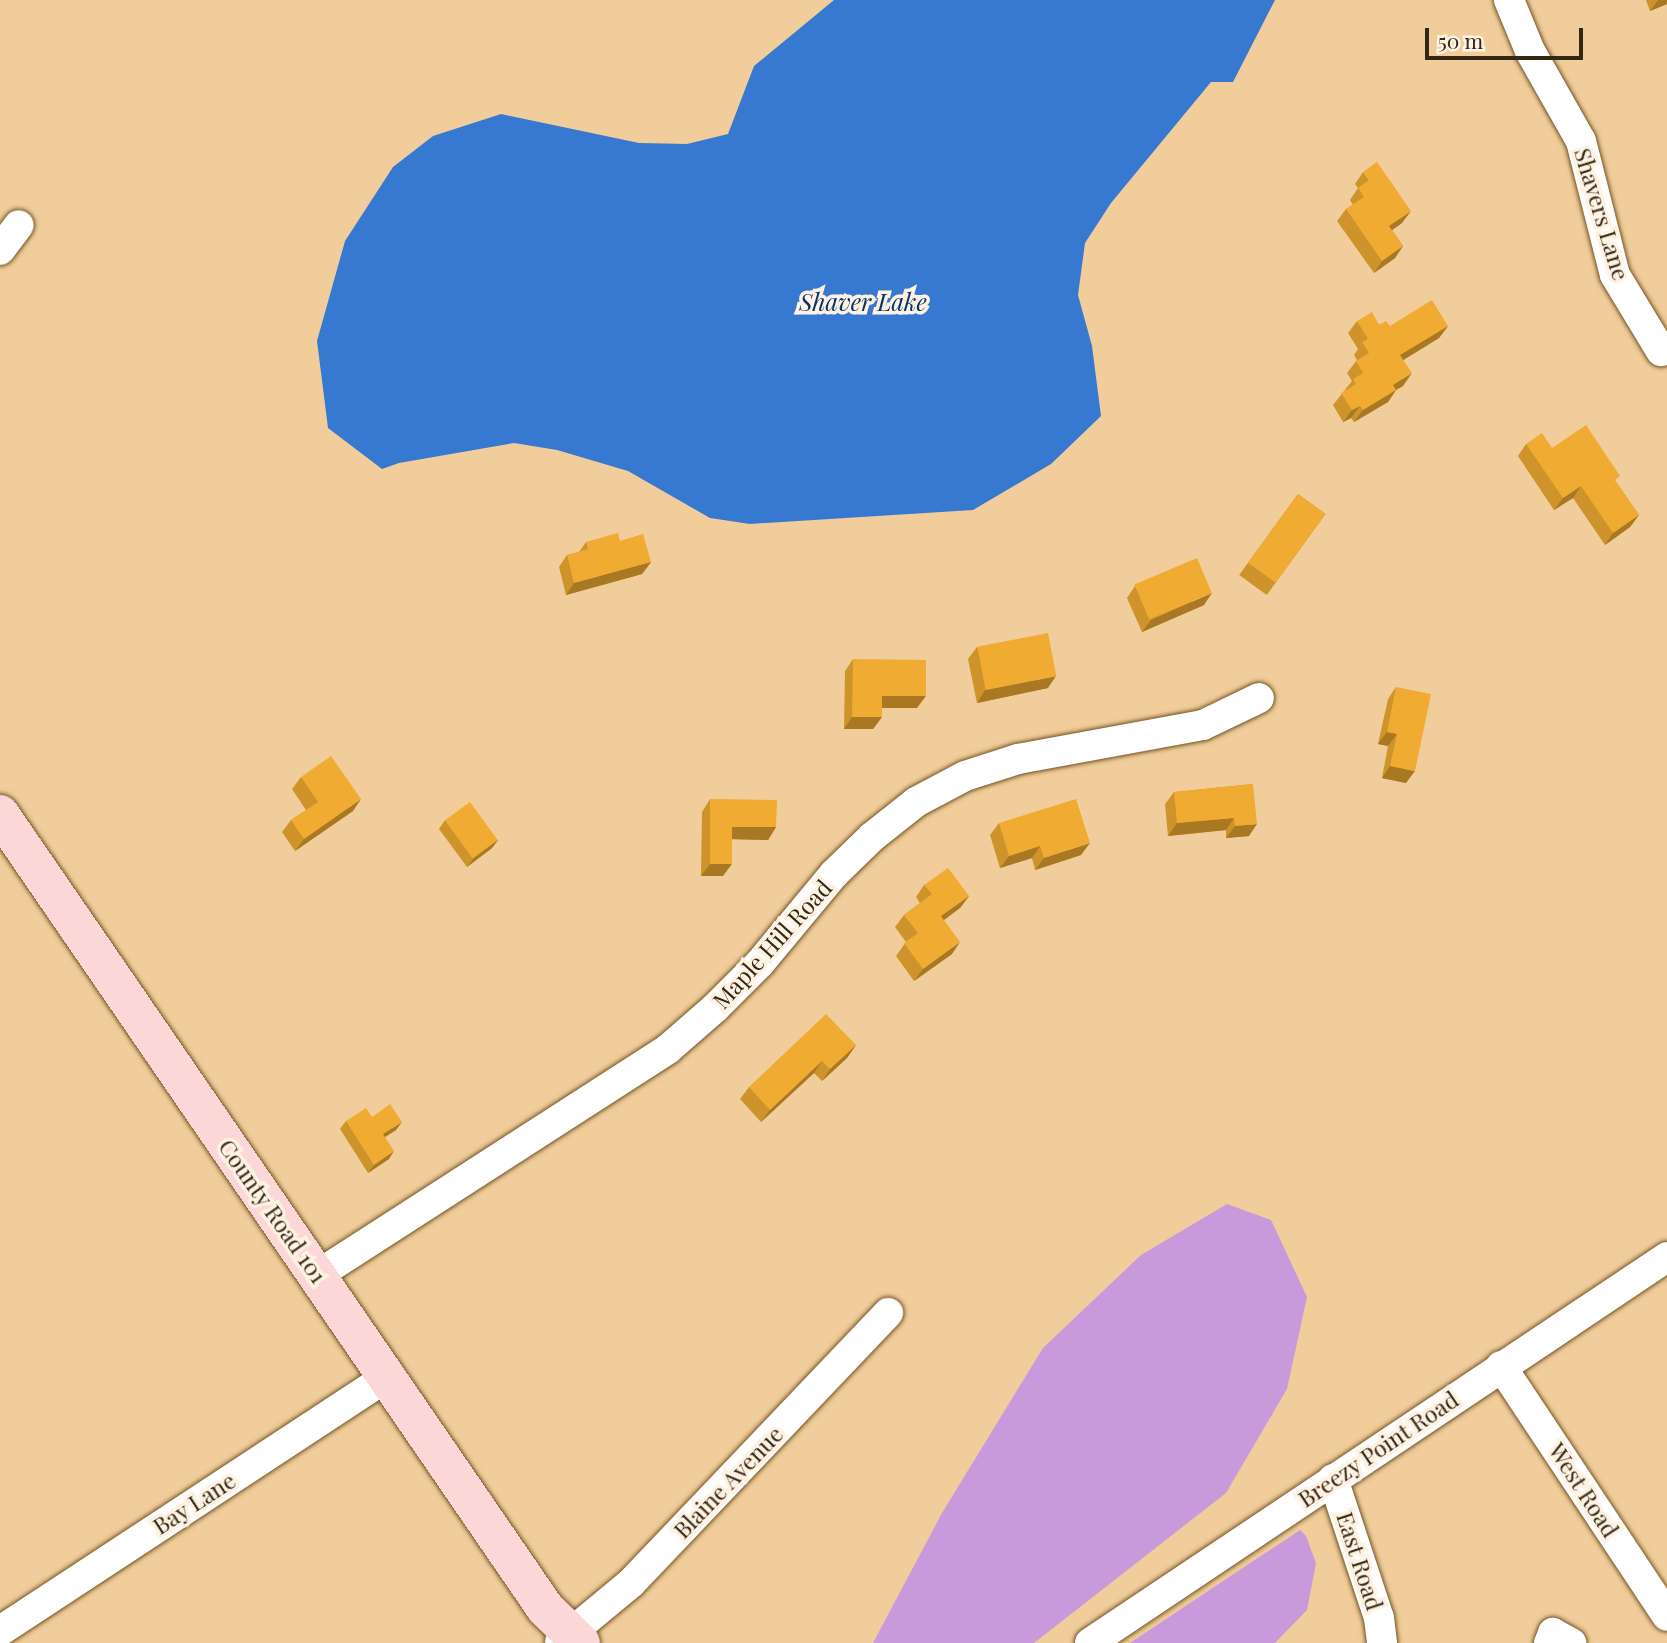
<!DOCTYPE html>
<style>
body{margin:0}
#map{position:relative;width:1667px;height:1643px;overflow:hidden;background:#f0cd9a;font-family:"Playfair Display",serif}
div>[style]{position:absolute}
.green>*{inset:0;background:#c99adb}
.water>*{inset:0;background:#3779d0}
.roads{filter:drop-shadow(0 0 2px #735424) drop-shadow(0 0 2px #735424)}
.minor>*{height:30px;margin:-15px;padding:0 15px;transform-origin:15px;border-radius:15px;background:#fff}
.major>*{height:38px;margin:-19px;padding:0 19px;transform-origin:19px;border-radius:19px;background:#fbd7d8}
.wall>*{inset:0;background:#ce932b;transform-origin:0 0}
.shaded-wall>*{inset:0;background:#a87823}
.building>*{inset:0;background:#f0ab32;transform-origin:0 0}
span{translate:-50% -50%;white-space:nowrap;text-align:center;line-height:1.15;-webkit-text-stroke:7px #fdf2e3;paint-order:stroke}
.street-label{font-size:23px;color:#342713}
.water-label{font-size:24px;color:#05346c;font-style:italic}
.scale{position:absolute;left:1425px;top:28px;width:158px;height:32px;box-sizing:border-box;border:4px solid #342713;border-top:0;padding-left:9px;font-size:21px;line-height:24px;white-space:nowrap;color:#342713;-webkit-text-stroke:5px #fdf2e3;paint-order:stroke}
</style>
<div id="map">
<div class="green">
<i style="clip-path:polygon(1227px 1204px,1271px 1220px,1307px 1297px,1287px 1389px,1226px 1493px,1034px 1643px,873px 1643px,942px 1513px,1043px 1348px,1141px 1255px)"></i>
<i style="clip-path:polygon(1300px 1530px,1306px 1536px,1316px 1563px,1307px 1610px,1275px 1643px,1130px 1643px)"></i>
</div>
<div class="water">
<i style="clip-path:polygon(834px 0,1275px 0,1233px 82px,1211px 82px,1111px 203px,1085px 243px,1078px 295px,1092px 346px,1101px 416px,1051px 464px,973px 510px,750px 524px,710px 518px,628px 471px,557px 450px,514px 443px,399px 463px,382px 469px,328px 428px,317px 341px,345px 241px,393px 167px,433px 136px,501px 114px,639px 143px,687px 144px,728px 134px,754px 66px)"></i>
</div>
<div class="roads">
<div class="minor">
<i style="left:1509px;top:0;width:55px;rotate:67.6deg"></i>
<i style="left:1530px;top:51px;width:103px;rotate:60.5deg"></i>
<i style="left:1581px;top:141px;width:138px;rotate:75.8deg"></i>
<i style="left:1615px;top:275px;width:89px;rotate:58.8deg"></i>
<i style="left:0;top:250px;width:31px;rotate:-53deg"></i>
<i style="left:319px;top:1274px;width:415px;rotate:-32.8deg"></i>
<i style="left:668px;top:1049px;width:62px;rotate:-41.1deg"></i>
<i style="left:715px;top:1008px;width:64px;rotate:-45deg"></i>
<i style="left:760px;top:963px;width:116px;rotate:-50.3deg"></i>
<i style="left:834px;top:874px;width:53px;rotate:-44.2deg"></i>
<i style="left:872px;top:837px;width:56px;rotate:-38.5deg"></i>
<i style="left:916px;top:802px;width:55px;rotate:-28deg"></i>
<i style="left:965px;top:776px;width:56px;rotate:-17.8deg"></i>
<i style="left:1018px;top:759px;width:188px;rotate:-10.4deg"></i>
<i style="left:1203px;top:725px;width:62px;rotate:-25.7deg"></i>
<i style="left:1501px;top:1366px;width:300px;rotate:56.4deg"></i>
<i style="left:1333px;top:1479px;width:146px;rotate:71.7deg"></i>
<i style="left:1379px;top:1618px;width:25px;rotate:83deg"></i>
<i style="left:0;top:1631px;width:464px;rotate:-33.3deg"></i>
<i style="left:560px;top:1642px;width:92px;rotate:-39.7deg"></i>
<i style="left:631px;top:1583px;width:373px;rotate:-46.4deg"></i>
<i style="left:1090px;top:1643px;width:694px;rotate:-33.78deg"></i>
<i style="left:1549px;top:1643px;width:11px;rotate:-68deg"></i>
<i style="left:1553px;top:1633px;width:21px;rotate:29deg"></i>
</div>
<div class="major">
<i style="left:0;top:814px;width:963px;rotate:55.53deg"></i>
<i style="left:545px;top:1608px;width:50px;rotate:44.2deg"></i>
</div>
</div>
<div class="wall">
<i style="clip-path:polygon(1646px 0,1667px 0,1667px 4px,1650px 11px)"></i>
<i style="clip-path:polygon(1363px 172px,1402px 223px,1392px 230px,1403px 246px,1395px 258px,1374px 273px,1337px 221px,1346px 209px,1353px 205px,1350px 200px,1358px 188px,1355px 184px)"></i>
<i style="clip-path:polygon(1357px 321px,1390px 326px,1448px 326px,1439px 338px,1403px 360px,1403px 386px,1396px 390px,1388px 402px,1354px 422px,1351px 418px,1343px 422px,1333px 405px,1352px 381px,1347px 373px,1357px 360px,1354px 355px,1358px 349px,1348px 333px)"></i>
<i style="clip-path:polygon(1526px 444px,1552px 448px,1616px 482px,1639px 515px,1630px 527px,1605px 545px,1573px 498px,1554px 510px,1518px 456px)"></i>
<i style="left:1298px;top:494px;width:34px;height:100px;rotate:36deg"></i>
<i style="clip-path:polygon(620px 541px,651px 562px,642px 574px,566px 595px,559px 567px,567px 555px,579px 552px,586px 542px)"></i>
<i style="clip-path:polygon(1135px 586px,1204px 605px,1142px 632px,1127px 598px)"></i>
<i style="clip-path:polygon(977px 647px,1048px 688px,977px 703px,968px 659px)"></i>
<i style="clip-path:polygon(853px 659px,917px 708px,882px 708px,882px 717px,873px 729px,844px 729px,845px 671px)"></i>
<i style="clip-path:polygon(1396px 687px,1406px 783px,1382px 778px,1388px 746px,1378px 744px,1388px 699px)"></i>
<i style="clip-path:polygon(301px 777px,353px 811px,295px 851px,282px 832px,291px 820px,306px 810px,292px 789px)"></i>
<i style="clip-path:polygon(1253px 784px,1249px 836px,1226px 838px,1226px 830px,1168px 836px,1165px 804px,1174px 792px)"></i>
<i style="clip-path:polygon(710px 799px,776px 827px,768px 840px,732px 839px,723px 876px,701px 876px,702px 812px)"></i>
<i style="clip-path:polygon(445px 820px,498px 840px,492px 848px,467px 867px,439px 829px)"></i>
<i style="clip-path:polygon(999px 823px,1081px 855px,1035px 870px,1032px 858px,1000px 868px,990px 835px)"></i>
<i style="clip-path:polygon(924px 885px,969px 896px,960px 908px,944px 920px,952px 954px,914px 981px,896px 956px,906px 942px,895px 927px,904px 915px,920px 903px,916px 897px)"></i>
<i style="clip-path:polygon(856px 1045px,847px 1058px,822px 1081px,814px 1073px,761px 1122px,740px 1099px,749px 1087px)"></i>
<i style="clip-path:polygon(372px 1117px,396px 1130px,385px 1137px,389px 1159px,368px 1173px,340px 1129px,346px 1121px)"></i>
</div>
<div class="shaded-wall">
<i style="clip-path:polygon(1658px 0,1667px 0,1667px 4px,1650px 11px)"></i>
<i style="clip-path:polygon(1411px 211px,1402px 223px,1381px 238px,1389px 226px)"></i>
<i style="clip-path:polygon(1403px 246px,1395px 258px,1374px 273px,1382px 261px)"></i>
<i style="clip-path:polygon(1448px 326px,1439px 338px,1392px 367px,1400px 355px)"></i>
<i style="clip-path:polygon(1412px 373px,1403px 386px,1396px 390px,1388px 402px,1354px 422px,1363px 410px,1393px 385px)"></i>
<i style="clip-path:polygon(1360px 406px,1351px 418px,1343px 422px,1352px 410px)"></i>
<i style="clip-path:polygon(1581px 486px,1573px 498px,1554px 510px,1563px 498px)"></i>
<i style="clip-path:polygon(1639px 515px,1630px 527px,1605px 545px,1613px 533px)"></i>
<i style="clip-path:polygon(651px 562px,642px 574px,566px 595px,574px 583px)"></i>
<i style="clip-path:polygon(1212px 593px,1204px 605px,1142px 632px,1151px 620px)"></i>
<i style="clip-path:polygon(1056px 676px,1048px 688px,977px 703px,985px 690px)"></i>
<i style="clip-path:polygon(882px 696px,926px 696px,917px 708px,873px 708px)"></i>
<i style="clip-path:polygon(852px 717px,882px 717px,873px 729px,844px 729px)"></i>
<i style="clip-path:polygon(1387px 732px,1397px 734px,1388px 746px,1378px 744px)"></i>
<i style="clip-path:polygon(1390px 766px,1415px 771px,1406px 783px,1382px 778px)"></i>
<i style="clip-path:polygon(361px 799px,353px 811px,295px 851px,304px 839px)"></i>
<i style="clip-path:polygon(1234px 818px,1226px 830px,1168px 836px,1177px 823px)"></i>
<i style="clip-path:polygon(1257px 824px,1249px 836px,1226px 838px,1235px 826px)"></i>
<i style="clip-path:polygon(732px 827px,776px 827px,768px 840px,724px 839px)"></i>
<i style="clip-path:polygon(498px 840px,492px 848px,467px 867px,473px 859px)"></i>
<i style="clip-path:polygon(1090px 843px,1081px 855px,1035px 870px,1044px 858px)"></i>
<i style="clip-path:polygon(1040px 846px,1032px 858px,1000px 868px,1009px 856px)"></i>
<i style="clip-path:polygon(710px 864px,732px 864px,723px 876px,701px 876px)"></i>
<i style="clip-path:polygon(969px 896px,960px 908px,933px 928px,941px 916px)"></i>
<i style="clip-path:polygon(960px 942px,952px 954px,914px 981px,923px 969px)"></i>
<i style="clip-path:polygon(856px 1045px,847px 1058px,822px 1081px,830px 1069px)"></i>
<i style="clip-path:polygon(822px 1061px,814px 1073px,761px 1122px,770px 1110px)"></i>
<i style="clip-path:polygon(402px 1122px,396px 1130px,377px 1142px,383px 1134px)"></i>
<i style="clip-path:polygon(394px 1151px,389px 1159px,368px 1173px,374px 1165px)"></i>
</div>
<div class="building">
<i style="clip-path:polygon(1377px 162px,1411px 211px,1389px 226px,1403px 246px,1382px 261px,1346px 209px,1364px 197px,1358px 188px,1369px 180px,1363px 172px)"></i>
<i style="clip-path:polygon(1432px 300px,1448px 326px,1400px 355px,1412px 373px,1393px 385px,1396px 390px,1363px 410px,1360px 406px,1352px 410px,1341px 393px,1356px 384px,1353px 379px,1363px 373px,1356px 361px,1369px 353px,1362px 342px,1368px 339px,1357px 321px,1372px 312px,1379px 325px,1386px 321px,1390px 326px)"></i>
<i style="clip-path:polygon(1586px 425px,1620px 476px,1615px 480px,1639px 515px,1613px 533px,1581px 486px,1563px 498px,1526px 444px,1542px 433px,1552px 448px)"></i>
<i style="left:1298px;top:494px;width:34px;height:85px;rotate:36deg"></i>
<i style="clip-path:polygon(618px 533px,620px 541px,643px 534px,651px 562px,574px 583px,567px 555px,588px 549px,586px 542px)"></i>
<i style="left:1197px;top:558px;width:38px;height:68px;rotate:67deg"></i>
<i style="left:1048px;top:633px;width:44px;height:72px;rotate:79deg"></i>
<i style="clip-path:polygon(853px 659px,926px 660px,926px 696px,882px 696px,882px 717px,852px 717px)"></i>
<i style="clip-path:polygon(1396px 687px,1431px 694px,1415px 771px,1390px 766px,1397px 734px,1387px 732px)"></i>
<i style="clip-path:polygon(331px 756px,361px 799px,304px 839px,291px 820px,318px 802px,301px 777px)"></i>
<i style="clip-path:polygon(1253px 784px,1257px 824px,1235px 826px,1234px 818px,1177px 823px,1174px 792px)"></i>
<i style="clip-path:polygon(710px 799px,777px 800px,776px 827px,732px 827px,732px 864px,710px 864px)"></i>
<i style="clip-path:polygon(1076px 799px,1090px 843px,1044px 858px,1040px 846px,1009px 856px,999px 823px)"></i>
<i style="left:470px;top:802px;width:47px;height:31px;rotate:54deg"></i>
<i style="clip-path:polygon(948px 868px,969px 896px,941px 916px,960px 942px,923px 969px,904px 943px,918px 933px,904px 915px,932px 894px,924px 885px)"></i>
<i style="clip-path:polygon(826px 1014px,856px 1045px,830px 1069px,822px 1061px,770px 1110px,749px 1087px)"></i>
<i style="clip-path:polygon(390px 1104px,402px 1122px,383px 1134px,394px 1151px,374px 1165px,346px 1121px,366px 1108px,372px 1117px)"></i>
</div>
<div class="street-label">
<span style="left:1602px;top:214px;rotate:73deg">Shavers Lane</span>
<span style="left:772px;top:944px;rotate:-48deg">Maple Hill Road</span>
<span style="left:273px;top:1211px;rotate:55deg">County Road 101</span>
<span style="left:1378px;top:1449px;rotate:-34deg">Breezy Point Road</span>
<span style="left:728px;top:1482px;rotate:-46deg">Blaine Avenue</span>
<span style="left:1584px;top:1490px;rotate:57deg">West Road</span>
<span style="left:194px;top:1503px;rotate:-33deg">Bay Lane</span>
<span style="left:1360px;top:1561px;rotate:72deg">East Road</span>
</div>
<div class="water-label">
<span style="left:863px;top:302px">Shaver Lake</span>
</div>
<div class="scale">50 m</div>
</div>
